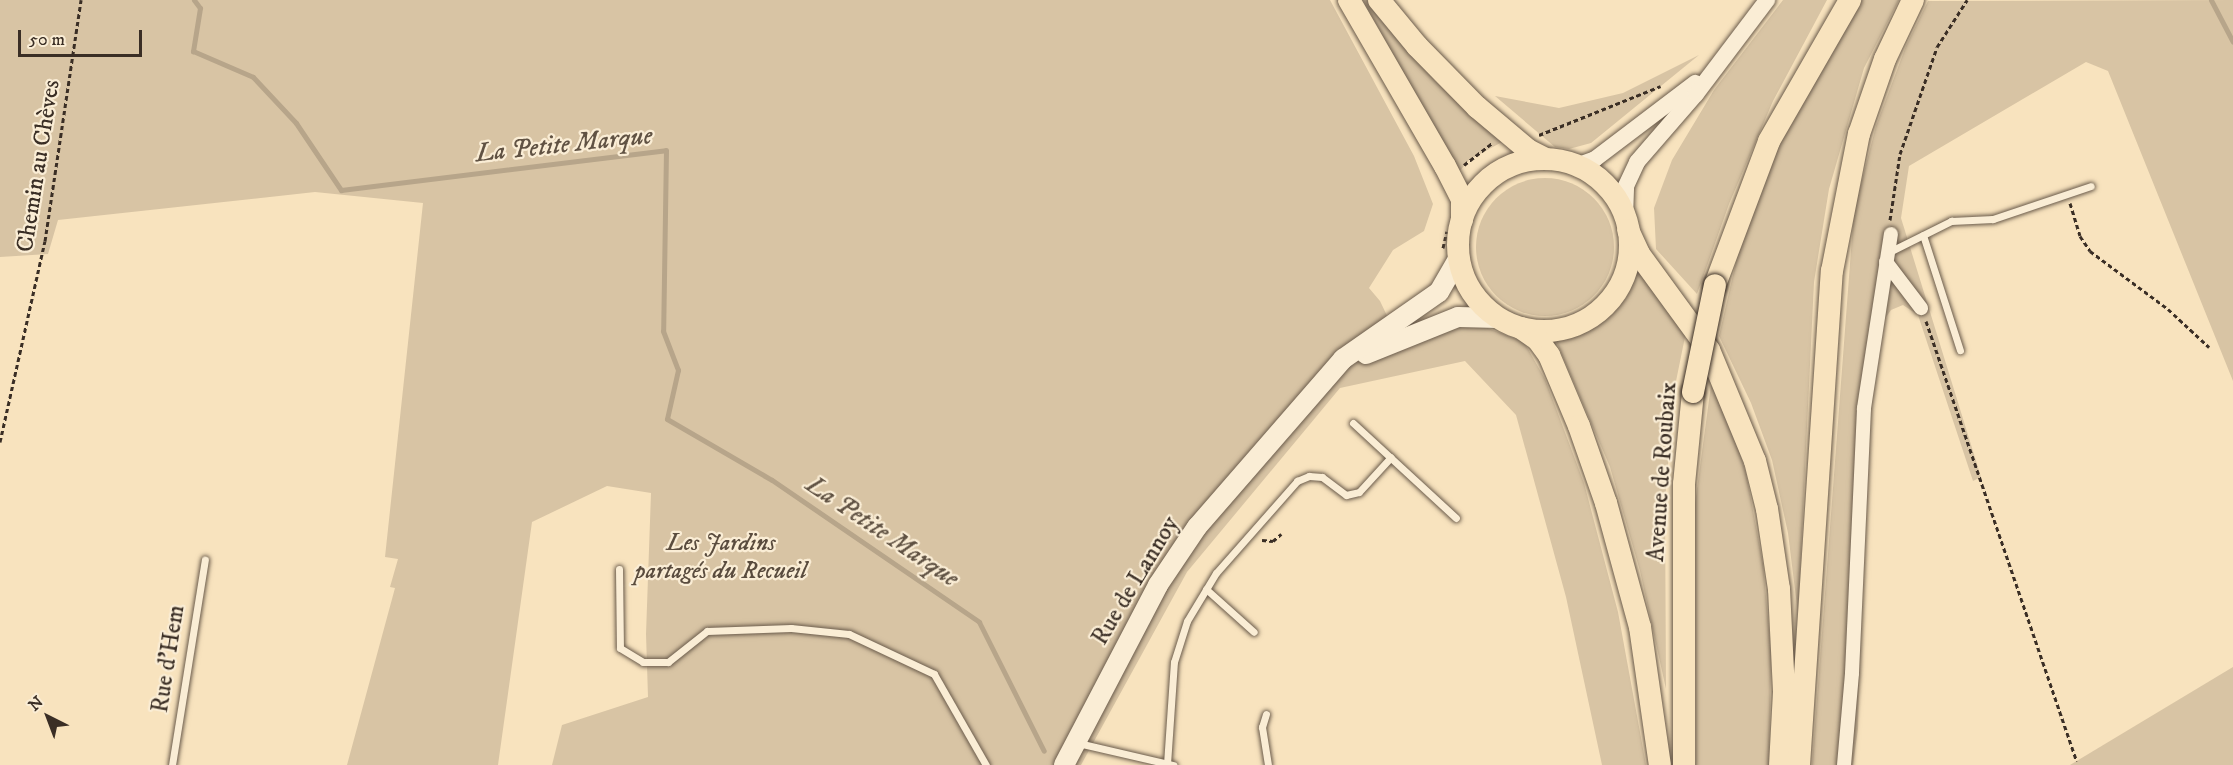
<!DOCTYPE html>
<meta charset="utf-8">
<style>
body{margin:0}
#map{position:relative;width:2233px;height:765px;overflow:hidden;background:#f8e3be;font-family:"IM FELL DW Pica",serif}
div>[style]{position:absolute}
.green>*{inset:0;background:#d8c4a4}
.round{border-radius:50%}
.stream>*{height:5px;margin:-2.5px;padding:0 2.5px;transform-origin:2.5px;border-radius:2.5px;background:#b7a58a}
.path>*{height:3px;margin-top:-1.5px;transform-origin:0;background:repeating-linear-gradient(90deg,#3a2e25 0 4.5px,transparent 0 7.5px)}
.roads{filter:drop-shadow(0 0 2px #6a5b4b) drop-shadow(0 0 2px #6a5b4b)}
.service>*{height:7px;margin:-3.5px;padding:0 3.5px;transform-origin:3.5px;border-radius:3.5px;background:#faedd5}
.minor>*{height:14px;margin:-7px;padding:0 7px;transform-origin:7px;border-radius:7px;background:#faedd5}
.tertiary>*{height:16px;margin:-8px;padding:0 8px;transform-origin:8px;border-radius:8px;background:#faedd5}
.secondary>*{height:20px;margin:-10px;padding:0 10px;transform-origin:10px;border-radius:10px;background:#faedd5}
.trunk>*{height:22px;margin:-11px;padding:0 11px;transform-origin:11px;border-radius:11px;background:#f8e3be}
.trunk>.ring{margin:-11px;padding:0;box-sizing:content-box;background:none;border:22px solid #f8e3be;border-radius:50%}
.bridges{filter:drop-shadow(0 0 2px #3a2e25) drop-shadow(0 0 2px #3a2e25)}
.trunk-bridge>*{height:22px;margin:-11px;padding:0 11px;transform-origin:11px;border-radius:11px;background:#f8e3be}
span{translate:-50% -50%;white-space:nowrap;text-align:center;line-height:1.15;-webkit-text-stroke:4.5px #faedd5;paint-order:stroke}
.street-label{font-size:24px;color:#3a2e25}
.park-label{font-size:24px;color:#5a4c3e;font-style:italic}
.water-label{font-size:26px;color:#605243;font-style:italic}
.north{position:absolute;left:18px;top:687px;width:60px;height:60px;-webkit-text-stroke:4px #faedd5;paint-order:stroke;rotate:318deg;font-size:16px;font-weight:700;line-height:24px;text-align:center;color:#3a2e25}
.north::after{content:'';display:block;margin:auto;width:21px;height:27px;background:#3a2e25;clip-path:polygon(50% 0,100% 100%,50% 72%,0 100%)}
.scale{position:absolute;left:18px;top:30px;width:124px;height:27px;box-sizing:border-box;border:3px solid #3a2e25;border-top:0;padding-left:8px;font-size:18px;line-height:21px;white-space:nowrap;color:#3a2e25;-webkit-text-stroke:4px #faedd5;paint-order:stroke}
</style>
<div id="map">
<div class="green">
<i style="clip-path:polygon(0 0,1330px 0,1414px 156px,1433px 204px,1424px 231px,1393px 250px,1369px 288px,1380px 301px,1401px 345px,1472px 322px,1524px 342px,1545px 379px,1584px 483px,1618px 612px,1646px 765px,1602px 765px,1566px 597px,1516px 415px,1465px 361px,1340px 388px,1187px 572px,1081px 765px,552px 765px,562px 725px,648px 697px,646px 634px,651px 493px,607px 486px,532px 522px,498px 765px,347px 765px,395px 588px,390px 587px,398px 559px,385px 557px,423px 203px,315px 192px,58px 220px,48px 254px,0 257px)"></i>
<i style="clip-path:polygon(1363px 0,1367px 0,1435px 81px,1502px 142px,1469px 160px,1458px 173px)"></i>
<i style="clip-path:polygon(1783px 0,1827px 0,1773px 101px,1729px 204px,1697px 294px,1656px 249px,1654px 208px,1672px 160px,1714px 90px)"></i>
<i style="clip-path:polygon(1861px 0,1899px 0,1864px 68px,1829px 189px,1814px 282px,1798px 614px,1788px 533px,1772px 460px,1751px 403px,1719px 336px,1739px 249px,1770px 158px)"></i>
<i style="clip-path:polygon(2233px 0,2233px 381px,2108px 71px,2086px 62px,1909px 166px,1901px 218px,1981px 477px,1973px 481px,1918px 315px,1903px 305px,1891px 310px,1882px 323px,1873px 373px,1863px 509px,1858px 729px,1853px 765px,1812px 765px,1854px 211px,1876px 126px,1906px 46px,1928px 1px)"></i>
<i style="clip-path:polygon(1699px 55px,1591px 143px,1569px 149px,1555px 147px,1495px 96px,1559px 108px,1623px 93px)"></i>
<i class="round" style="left:1476px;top:178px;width:138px;height:138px"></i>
<i style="clip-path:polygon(1638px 271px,1686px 332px,1674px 391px,1665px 501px,1666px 689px,1640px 571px,1610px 467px,1556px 341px,1594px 328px,1608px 318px,1626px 298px)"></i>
<i style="clip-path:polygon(1711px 385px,1728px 414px,1746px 473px,1763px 564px,1771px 652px,1769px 765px,1696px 765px,1695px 504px)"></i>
<i style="clip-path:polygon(2233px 667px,2233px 765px,2070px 765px)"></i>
</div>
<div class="stream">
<i style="left:194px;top:0;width:10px;rotate:53deg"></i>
<i style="left:200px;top:8px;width:44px;rotate:99.2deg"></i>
<i style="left:193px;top:51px;width:65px;rotate:23.4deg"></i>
<i style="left:253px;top:77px;width:63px;rotate:46.9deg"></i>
<i style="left:296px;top:123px;width:81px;rotate:56.1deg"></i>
<i style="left:341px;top:190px;width:327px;rotate:-7deg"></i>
<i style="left:666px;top:150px;width:181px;rotate:90.9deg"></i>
<i style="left:663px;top:331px;width:42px;rotate:69deg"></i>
<i style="left:678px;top:370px;width:50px;rotate:102.7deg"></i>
<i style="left:667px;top:419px;width:121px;rotate:30.2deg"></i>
<i style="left:772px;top:480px;width:251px;rotate:34.4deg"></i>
<i style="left:979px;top:622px;width:144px;rotate:63.3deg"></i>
<i style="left:2211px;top:0;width:47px;rotate:62.4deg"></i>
</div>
<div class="path">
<i style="left:1539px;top:135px;width:131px;rotate:-21.9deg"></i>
<i style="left:1464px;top:165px;width:36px;rotate:-38deg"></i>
<i style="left:2070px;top:203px;width:34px;rotate:73deg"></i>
<i style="left:2080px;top:236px;width:18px;rotate:56deg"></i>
<i style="left:2090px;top:251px;width:97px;rotate:36.6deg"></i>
<i style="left:2168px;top:309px;width:56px;rotate:42.8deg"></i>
<i style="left:1890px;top:220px;width:67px;rotate:-81.4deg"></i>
<i style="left:1900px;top:154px;width:113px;rotate:-70.9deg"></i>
<i style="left:1937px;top:47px;width:56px;rotate:-57.4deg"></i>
<i style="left:1443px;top:248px;width:17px;rotate:-77deg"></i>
<i style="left:1926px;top:321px;width:465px;rotate:71.1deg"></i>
<i style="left:0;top:442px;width:206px;rotate:-77.4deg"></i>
<i style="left:45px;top:241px;width:244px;rotate:-81.5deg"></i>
<i style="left:1262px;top:540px;width:11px;rotate:5deg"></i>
<i style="left:1273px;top:541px;width:11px;rotate:-41deg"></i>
</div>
<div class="roads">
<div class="service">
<i style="left:1923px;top:235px;width:121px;rotate:72.2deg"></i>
<i style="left:1887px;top:253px;width:72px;rotate:-26.6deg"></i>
<i style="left:1951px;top:221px;width:42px;rotate:-2.7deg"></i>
<i style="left:1993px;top:219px;width:103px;rotate:-18.6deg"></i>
<i style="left:1353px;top:423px;width:140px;rotate:42.7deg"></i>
<i style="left:619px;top:569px;width:79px;rotate:89.3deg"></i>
<i style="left:620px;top:648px;width:27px;rotate:31deg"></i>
<i style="left:643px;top:662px;width:25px"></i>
<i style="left:668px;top:662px;width:50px;rotate:-38.5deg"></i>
<i style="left:707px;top:631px;width:84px;rotate:-2deg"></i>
<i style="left:791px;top:628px;width:58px;rotate:5.9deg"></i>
<i style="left:849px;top:634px;width:94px;rotate:25.2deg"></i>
<i style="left:934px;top:674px;width:105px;rotate:60.3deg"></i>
<i style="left:1206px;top:589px;width:64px;rotate:41.9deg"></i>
<i style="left:1266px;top:714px;width:14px;rotate:107deg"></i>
<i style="left:1262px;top:727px;width:38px;rotate:81deg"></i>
<i style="left:1078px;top:743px;width:98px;rotate:13deg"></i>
<i style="left:1167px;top:764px;width:102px;rotate:-86.1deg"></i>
<i style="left:1174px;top:662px;width:43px;rotate:-72.4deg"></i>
<i style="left:1187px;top:621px;width:56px;rotate:-58.9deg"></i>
<i style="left:1216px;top:573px;width:123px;rotate:-48.6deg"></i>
<i style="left:1297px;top:481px;width:13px;rotate:-23deg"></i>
<i style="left:1309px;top:476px;width:13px;rotate:4deg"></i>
<i style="left:1322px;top:477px;width:30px;rotate:37deg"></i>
<i style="left:1346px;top:495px;width:13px;rotate:-13deg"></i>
<i style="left:1359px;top:492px;width:47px;rotate:-47.6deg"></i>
<i style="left:172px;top:765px;width:208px;rotate:-80.9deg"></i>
</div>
<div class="minor">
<i style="left:1886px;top:262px;width:58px;rotate:52.7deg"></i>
<i style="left:1844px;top:765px;width:92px;rotate:-85deg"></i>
<i style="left:1852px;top:673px;width:265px;rotate:-87.4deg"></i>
<i style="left:1864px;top:408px;width:176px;rotate:-81.2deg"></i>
</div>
<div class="tertiary">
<i style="left:1576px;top:166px;width:20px;rotate:-20deg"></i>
<i style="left:1595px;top:159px;width:126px;rotate:-37.2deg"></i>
<i style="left:1625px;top:218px;width:32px;rotate:-88deg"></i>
<i style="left:1626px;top:186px;width:26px;rotate:-65deg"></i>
<i style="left:1637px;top:162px;width:90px;rotate:-49.1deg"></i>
<i style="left:1696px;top:94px;width:118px;rotate:-52.9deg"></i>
</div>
<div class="secondary">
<i style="left:1366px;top:354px;width:99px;rotate:-21.9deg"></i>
<i style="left:1458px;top:317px;width:40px;rotate:1.4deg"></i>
<i style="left:1064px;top:765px;width:203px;rotate:-62.4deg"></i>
<i style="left:1158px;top:585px;width:70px;rotate:-56.1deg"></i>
<i style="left:1197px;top:527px;width:223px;rotate:-49deg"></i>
<i style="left:1343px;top:359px;width:117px;rotate:-34.9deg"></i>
<i style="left:1439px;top:292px;width:39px;rotate:-60deg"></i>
</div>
<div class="trunk">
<i style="left:1349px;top:0;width:192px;rotate:60deg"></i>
<i style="left:1445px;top:166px;width:37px;rotate:63deg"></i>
<i style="left:1462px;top:199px;width:21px;rotate:90deg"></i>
<i style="left:1379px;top:0;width:60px;rotate:50.4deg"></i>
<i style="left:1417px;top:46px;width:86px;rotate:45.5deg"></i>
<i style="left:1477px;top:107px;width:67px;rotate:40.1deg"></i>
<i style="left:1528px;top:150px;width:20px;rotate:27deg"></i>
<i class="ring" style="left:1458px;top:159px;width:150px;height:150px"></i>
<i style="left:1628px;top:230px;width:26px;rotate:65deg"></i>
<i style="left:1639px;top:254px;width:119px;rotate:53.9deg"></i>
<i style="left:1709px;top:350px;width:120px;rotate:67.5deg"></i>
<i style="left:1755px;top:461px;width:49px;rotate:76deg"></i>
<i style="left:1767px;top:509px;width:81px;rotate:81.5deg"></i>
<i style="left:1779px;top:589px;width:103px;rotate:87.2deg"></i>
<i style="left:1784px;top:692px;width:73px;rotate:93.1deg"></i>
<i style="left:1715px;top:285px;width:154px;rotate:-69.4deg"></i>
<i style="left:1769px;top:141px;width:163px;rotate:-60.1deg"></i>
<i style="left:1521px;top:328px;width:21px;rotate:35deg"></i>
<i style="left:1538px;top:340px;width:19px;rotate:54deg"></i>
<i style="left:1549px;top:355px;width:77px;rotate:67.1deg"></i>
<i style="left:1579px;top:426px;width:82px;rotate:70.7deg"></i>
<i style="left:1606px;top:503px;width:129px;rotate:74.7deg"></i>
<i style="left:1640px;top:627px;width:139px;rotate:81.8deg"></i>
<i style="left:1684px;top:765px;width:281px;rotate:-90deg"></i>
<i style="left:1684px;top:484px;width:92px;rotate:-84.4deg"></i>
<i style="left:1799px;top:765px;width:495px;rotate:-86.2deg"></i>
<i style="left:1832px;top:271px;width:140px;rotate:-78.9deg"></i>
<i style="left:1859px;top:134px;width:79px;rotate:-70.9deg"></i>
<i style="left:1885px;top:59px;width:65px;rotate:-64.6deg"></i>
</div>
</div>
<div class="bridges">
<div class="trunk-bridge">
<i style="left:1693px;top:392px;width:109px;rotate:-78.4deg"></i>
</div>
</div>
<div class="street-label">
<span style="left:39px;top:166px;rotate:-81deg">Chemin au Chèves</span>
<span style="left:1663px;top:472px;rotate:-86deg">Avenue de Roubaix</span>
<span style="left:1136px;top:581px;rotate:-59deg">Rue de Lannoy</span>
<span style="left:169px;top:659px;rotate:-81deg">Rue d'Hem</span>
</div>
<div class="park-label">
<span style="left:721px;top:558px">Les Jardins<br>partagés du Recueil</span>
</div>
<div class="water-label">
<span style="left:564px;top:145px;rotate:-6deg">La Petite Marque</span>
<span style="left:882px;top:532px;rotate:34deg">La Petite Marque</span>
</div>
<div class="north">N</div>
<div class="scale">50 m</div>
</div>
